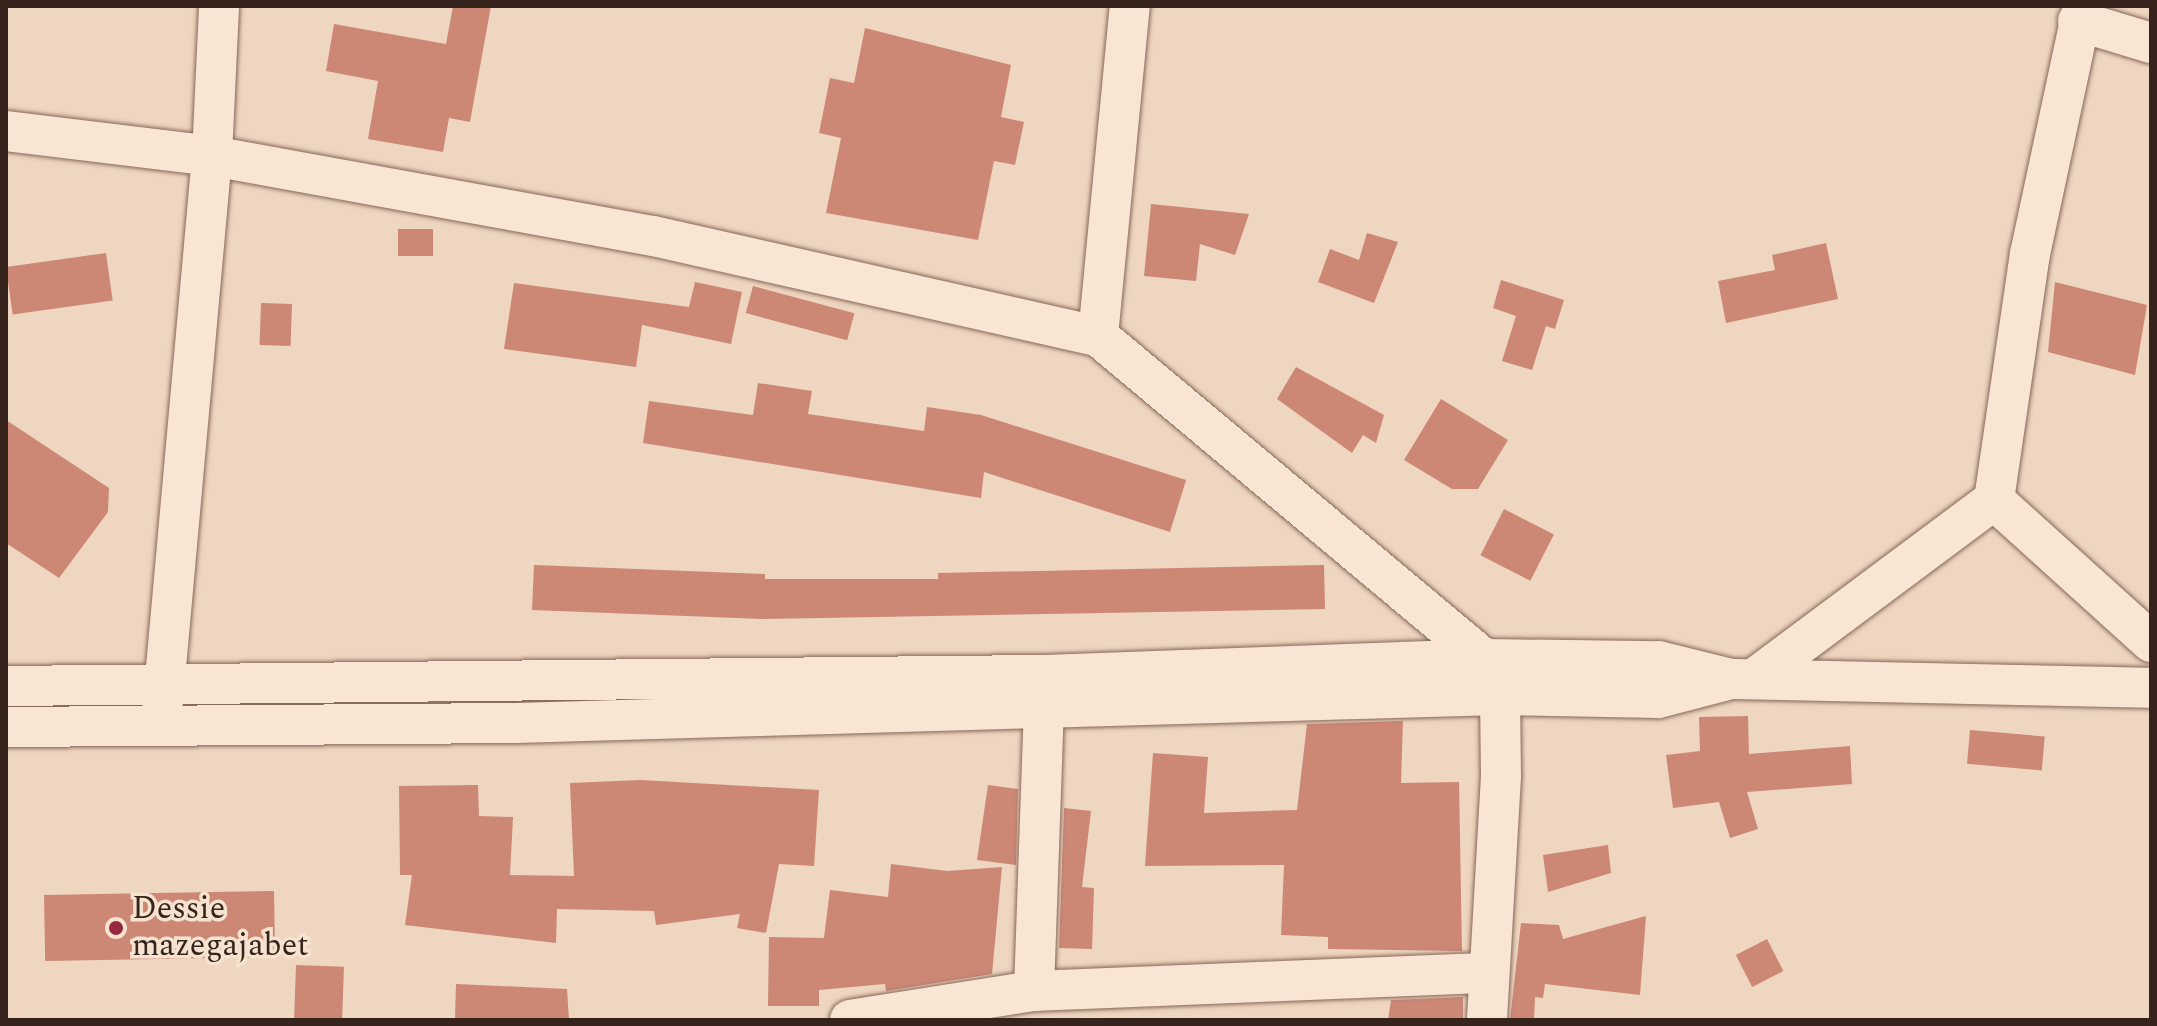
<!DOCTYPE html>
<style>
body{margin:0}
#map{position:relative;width:2157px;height:1026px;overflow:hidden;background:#eed6c0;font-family:Spectral,serif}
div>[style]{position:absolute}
.building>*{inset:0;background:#cc8775;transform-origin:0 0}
.roads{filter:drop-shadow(0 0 2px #876758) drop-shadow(0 0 2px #876758)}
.minor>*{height:40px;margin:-20px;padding:0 20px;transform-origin:20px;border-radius:20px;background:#f9e5d3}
.dots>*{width:22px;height:22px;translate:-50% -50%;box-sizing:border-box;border:4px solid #f5e2cf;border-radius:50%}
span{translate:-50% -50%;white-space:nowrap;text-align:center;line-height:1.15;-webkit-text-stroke:7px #f5e2cf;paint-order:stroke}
.poi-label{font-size:32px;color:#36231c}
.left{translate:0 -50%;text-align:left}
.frame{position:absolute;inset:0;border:8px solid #36231c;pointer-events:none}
</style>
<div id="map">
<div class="building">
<i style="clip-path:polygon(453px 6px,491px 6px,470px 122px,449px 118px,443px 152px,368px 139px,378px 81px,326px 71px,334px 24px,446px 44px)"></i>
<i style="clip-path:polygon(865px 28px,1011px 65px,1001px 117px,1024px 122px,1015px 165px,994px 161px,978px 240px,826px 213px,841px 138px,819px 133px,830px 78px,854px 83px)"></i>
<i style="clip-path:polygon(1151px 204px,1249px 214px,1235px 255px,1200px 244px,1196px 281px,1144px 276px)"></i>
<i style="left:398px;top:229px;width:35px;height:27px"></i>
<i style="clip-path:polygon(1367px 233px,1398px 242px,1374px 303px,1318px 282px,1330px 249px,1359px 260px)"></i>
<i style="clip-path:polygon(1826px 243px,1838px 299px,1726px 323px,1718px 281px,1775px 270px,1772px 255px)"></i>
<i style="left:106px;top:253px;width:48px;height:101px;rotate:82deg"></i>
<i style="clip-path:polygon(1501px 280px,1564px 300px,1555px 329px,1546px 326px,1532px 370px,1502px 361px,1516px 316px,1493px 308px)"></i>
<i style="clip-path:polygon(695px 282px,742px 292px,731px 344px,642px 325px,636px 367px,504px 349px,514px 283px,689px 307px)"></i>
<i style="clip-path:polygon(2055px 282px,2147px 305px,2135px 375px,2048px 352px)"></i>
<i style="left:753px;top:286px;width:105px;height:28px;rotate:15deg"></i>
<i style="left:261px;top:303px;width:31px;height:42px;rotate:2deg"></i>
<i style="clip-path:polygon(1296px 367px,1384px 415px,1376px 443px,1363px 435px,1352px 453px,1277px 399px)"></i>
<i style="clip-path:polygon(758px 383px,812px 391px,808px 414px,924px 431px,927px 407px,981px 415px,1186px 480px,1170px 532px,984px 472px,981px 498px,643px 443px,649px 401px,753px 415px)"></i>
<i style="clip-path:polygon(1441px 399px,1508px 440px,1478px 489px,1452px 489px,1404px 460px)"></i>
<i style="clip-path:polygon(6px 420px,109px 488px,108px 512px,59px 578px,6px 543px)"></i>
<i style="left:1504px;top:509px;width:56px;height:52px;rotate:27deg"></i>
<i style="clip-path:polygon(534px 565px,765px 574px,765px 579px,938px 579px,938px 573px,1324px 565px,1325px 609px,763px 619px,532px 610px)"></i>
<i style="clip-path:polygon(1748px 716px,1749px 754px,1850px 746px,1852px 784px,1747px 792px,1758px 829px,1730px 838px,1719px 802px,1673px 808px,1666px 755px,1700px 751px,1699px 717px)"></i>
<i style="clip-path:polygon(1403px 721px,1401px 783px,1459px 782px,1462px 951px,1328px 949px,1328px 937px,1281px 935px,1284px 865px,1145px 866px,1153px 753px,1208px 757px,1204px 813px,1297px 810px,1307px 724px)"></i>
<i style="left:1970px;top:730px;width:75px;height:34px;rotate:5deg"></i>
<i style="clip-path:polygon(641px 780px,819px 790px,814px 866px,779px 864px,766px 933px,737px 928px,740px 914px,656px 925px,654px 911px,557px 909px,556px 943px,405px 925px,412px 875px,400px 875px,399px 786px,478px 785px,479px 816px,513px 817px,510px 875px,574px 876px,570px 783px)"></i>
<i style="clip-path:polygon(988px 785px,1018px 789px,1016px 865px,977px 860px)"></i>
<i style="clip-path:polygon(1064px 808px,1091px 811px,1082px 887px,1094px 888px,1092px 949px,1059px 948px)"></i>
<i style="clip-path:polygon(1608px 845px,1611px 873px,1548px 892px,1543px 855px)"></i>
<i style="clip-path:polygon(891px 864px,947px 871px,1002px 867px,992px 974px,886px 991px,885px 984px,819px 990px,819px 1006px,768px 1006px,769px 937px,824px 938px,830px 890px,888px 897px)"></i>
<i style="left:274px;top:891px;width:66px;height:230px;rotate:89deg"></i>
<i style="clip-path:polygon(1646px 916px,1640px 995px,1545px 984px,1543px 998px,1535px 997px,1534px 1020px,1510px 1020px,1521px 923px,1559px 925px,1563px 939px)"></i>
<i style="left:1767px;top:939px;width:36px;height:35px;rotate:63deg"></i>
<i style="left:296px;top:965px;width:48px;height:55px;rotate:2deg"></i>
<i style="clip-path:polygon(456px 984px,567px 989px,569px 1020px,455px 1020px)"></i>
<i style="clip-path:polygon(1463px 997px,1463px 1020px,1388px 1020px,1391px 1000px)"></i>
</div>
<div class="roads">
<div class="minor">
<i style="left:2078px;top:21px;width:76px;rotate:16.8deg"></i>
<i style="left:6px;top:131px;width:208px;rotate:6.9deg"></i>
<i style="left:212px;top:156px;width:448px;rotate:10.3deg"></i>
<i style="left:653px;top:236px;width:456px;rotate:12.7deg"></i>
<i style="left:1098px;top:336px;width:503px;rotate:39.92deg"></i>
<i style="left:1484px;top:659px;width:39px;rotate:66deg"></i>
<i style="left:1500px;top:695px;width:81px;rotate:89.3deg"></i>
<i style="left:1501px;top:776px;width:244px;rotate:93.3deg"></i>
<i style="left:1098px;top:336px;width:332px;rotate:-84.5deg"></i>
<i style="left:1994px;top:500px;width:212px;rotate:42.1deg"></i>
<i style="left:1755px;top:678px;width:298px;rotate:-36.7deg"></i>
<i style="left:1994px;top:500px;width:249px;rotate:-81.7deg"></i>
<i style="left:2030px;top:254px;width:254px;rotate:-77.9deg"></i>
<i style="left:6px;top:686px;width:1039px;rotate:-0.61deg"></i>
<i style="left:1045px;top:675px;width:439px;rotate:-2.1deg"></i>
<i style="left:1484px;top:659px;width:174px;rotate:0.7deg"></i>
<i style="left:1658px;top:661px;width:75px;rotate:13.9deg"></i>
<i style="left:1731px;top:679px;width:420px;rotate:1.2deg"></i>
<i style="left:162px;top:712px;width:558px;rotate:-84.86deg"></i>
<i style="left:212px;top:156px;width:150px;rotate:-87.3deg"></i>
<i style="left:6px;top:727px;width:509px;rotate:-0.45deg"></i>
<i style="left:515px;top:723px;width:985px;rotate:-1.63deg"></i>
<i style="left:1500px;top:695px;width:158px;rotate:1.1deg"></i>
<i style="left:1658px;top:698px;width:71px;rotate:-14.6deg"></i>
<i style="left:1034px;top:991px;width:308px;rotate:-88deg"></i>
<i style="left:850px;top:1020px;width:186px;rotate:-9deg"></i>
<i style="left:1034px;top:991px;width:455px;rotate:-2.3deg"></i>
</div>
</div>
<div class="dots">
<i style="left:116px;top:928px;background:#96283f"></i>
</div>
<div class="poi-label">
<span class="left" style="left:132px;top:928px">Dessie<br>mazegajabet</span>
</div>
<div class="frame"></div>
</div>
